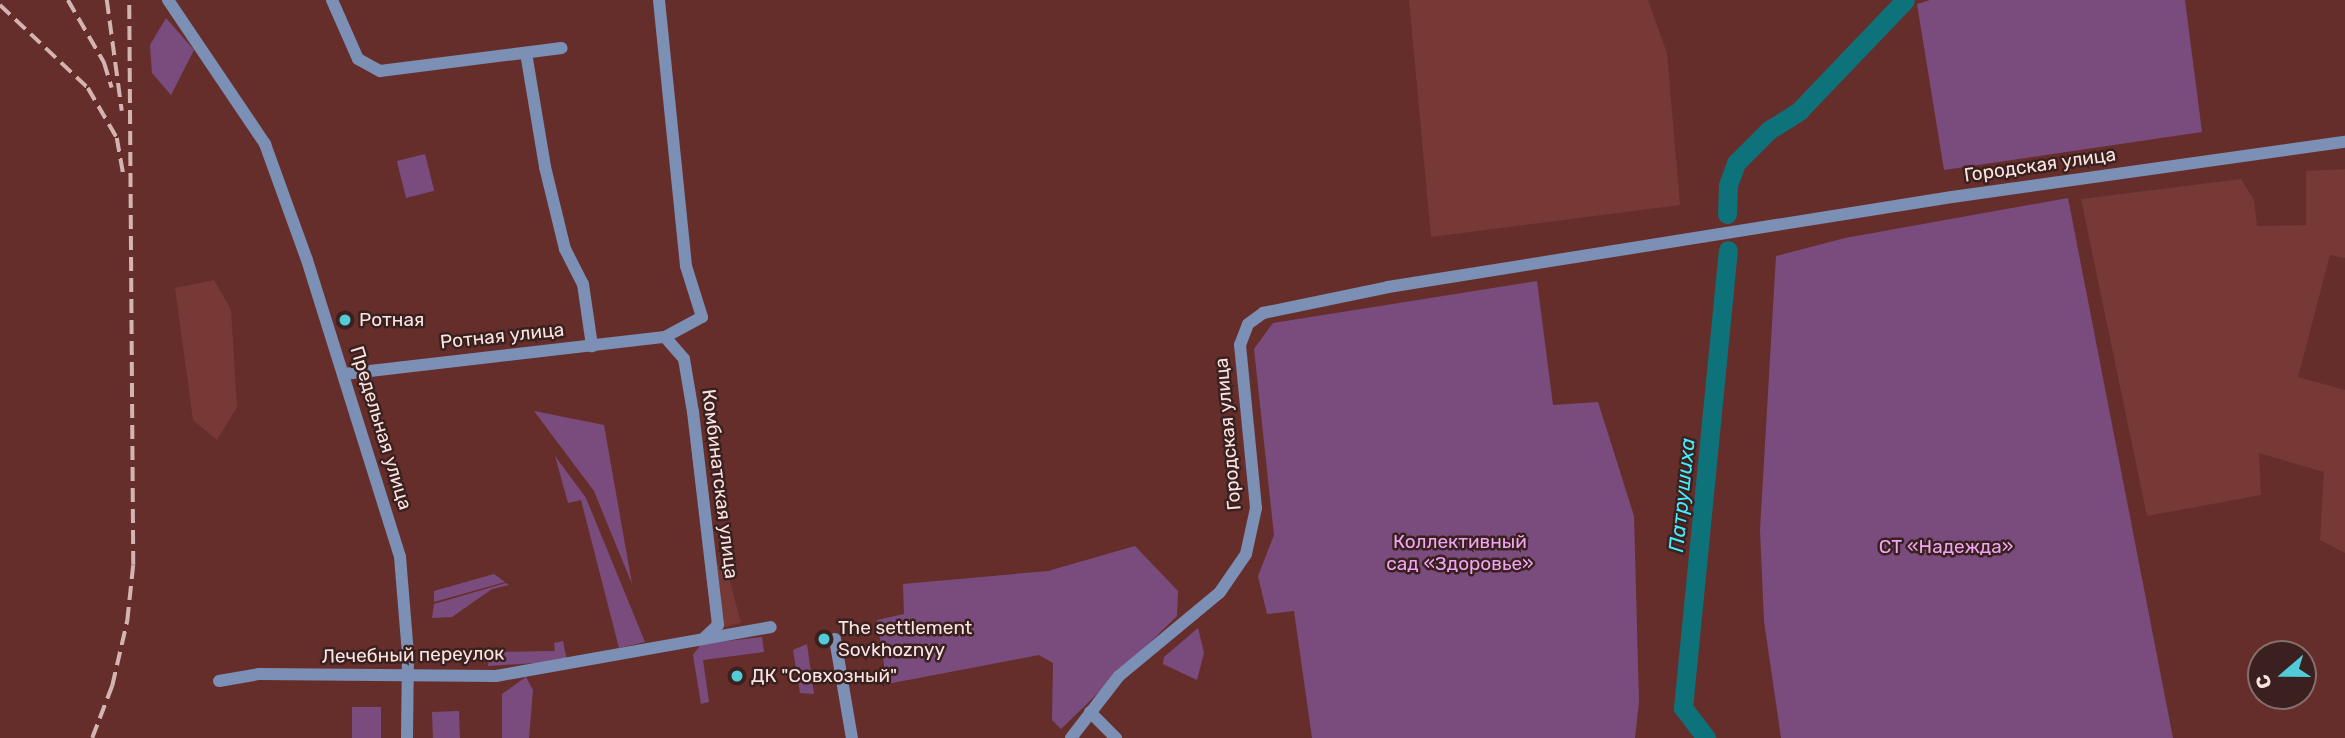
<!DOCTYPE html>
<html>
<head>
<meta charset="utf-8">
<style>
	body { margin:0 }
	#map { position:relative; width:2345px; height:738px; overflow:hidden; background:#662e2b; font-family:Rubik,sans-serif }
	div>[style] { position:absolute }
	.built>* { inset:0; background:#763936 }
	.green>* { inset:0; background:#7a4c7d; transform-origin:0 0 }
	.river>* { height:19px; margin:-9.5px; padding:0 9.5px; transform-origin:9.5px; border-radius:9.5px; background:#0e727b }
	.minor>* { height:12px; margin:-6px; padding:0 6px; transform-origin:6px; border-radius:6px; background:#7c8fb5 }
	.rail>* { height:3.5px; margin-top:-1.75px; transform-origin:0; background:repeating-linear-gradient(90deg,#d3b4b1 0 14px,transparent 0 21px) }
	.dots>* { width:19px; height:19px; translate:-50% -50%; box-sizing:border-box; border:4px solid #3a201e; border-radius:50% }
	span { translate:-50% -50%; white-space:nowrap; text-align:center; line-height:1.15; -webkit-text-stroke:5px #3a201e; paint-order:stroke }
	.street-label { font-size:19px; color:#fae4e2 }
	.poi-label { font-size:19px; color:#fae4e2 }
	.left { translate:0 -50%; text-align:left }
	.park-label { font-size:19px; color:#f0a5f4 }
	.water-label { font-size:21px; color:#44edfd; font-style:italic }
	.north { position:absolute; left:2247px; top:640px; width:70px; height:70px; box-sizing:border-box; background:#3a201e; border:2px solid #876e6c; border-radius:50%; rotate:250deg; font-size:19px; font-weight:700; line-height:28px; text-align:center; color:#fae4e2 }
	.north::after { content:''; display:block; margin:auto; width:24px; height:32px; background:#52cbd8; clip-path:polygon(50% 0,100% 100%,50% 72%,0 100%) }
</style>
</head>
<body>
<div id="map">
	<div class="built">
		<i style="clip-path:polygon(1409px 0,1648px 0,1667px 53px,1680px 205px,1431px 237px)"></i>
		<i style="clip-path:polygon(2345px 169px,2345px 258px,2330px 255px,2298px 377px,2345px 390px,2345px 553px,2320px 540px,2324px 472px,2259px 453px,2261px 495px,2147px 516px,2081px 199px,2241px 179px,2254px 200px,2257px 226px,2306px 225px,2306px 171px)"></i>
		<i style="clip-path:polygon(214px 280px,231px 310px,237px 407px,217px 440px,193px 420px,175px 288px)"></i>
		<i style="clip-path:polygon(725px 563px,741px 623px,724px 627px,715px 566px)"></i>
	</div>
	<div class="green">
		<i style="clip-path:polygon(1930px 0,2185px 0,2202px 132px,1944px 170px,1917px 4px)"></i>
		<i style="clip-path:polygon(166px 18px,194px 50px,171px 95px,152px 73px,150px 45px)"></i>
		<i style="left:425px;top:154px;width:38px;height:29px;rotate:76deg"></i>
		<i style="clip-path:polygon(2068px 198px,2173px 738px,1781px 738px,1764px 621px,1760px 530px,1776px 256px,1845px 238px)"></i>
		<i style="clip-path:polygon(1537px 281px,1553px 405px,1598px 402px,1634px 516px,1639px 702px,1635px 738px,1312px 738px,1294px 611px,1267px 614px,1258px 576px,1274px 535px,1254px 349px,1273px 323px)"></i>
		<i style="clip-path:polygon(534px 411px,604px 425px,632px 584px,594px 491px)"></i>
		<i style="clip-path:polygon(555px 456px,586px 498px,645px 642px,619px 648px,581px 500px,568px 503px)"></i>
		<i style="clip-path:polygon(1135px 546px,1178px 591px,1177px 616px,1061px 729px,1052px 720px,1053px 663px,1039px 655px,887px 684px,877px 620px,904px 614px,903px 584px,1048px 571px)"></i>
		<i style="clip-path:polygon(494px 574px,505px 582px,434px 602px,434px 591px)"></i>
		<i style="clip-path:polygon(506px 583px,509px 585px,492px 589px,452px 617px,432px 618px,434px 604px)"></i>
		<i style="clip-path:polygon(1198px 628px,1204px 653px,1197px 680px,1163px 664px,1164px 657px)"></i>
		<i style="clip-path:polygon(762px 637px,764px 652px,703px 660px,709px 702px,701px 704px,693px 655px,701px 644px)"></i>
		<i style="clip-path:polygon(563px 641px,567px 661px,488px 666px,489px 652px,555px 651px,554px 643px)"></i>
		<i style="clip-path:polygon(807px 644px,814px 694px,800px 693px,793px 650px)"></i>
		<i style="clip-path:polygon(526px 677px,533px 690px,529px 738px,502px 738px,502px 694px)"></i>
		<i style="left:381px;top:707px;width:31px;height:29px;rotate:90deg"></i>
		<i style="left:459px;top:711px;width:27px;height:27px;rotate:88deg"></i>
	</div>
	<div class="river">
		<i style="left:1727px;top:214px;width:29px;rotate:-88deg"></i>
		<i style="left:1728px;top:185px;width:23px;rotate:-70deg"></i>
		<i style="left:1736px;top:163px;width:47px;rotate:-45deg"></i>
		<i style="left:1769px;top:130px;width:36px;rotate:-32deg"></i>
		<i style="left:1799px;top:111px;width:153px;rotate:-46.3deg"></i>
		<i style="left:1706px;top:738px;width:38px;rotate:-127deg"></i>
		<i style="left:1683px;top:708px;width:460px;rotate:-84.4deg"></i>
	</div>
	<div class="minor">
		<i style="left:168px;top:0;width:174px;rotate:56deg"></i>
		<i style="left:265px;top:144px;width:123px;rotate:70.1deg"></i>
		<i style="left:307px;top:260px;width:311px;rotate:72.6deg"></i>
		<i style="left:400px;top:557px;width:97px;rotate:85.3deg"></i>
		<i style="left:408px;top:654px;width:84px;rotate:90.7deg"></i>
		<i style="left:332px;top:0;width:64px;rotate:66.2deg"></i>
		<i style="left:358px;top:59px;width:25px;rotate:29deg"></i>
		<i style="left:380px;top:71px;width:183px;rotate:-7.2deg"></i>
		<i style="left:526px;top:53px;width:116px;rotate:80.5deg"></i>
		<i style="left:545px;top:167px;width:84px;rotate:76.3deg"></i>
		<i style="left:565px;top:249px;width:39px;rotate:63deg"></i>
		<i style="left:583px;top:284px;width:63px;rotate:81.7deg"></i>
		<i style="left:665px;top:337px;width:29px;rotate:49deg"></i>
		<i style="left:684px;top:359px;width:54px;rotate:80.4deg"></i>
		<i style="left:693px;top:412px;width:214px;rotate:83.3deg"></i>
		<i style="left:718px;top:625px;width:18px;rotate:137deg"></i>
		<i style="left:344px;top:374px;width:323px;rotate:-6.6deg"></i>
		<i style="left:665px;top:337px;width:42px;rotate:-28.4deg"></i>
		<i style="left:702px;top:317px;width:53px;rotate:-107.4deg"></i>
		<i style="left:686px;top:266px;width:267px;rotate:-95.8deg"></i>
		<i style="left:835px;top:639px;width:100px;rotate:80.3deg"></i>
		<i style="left:219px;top:681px;width:41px;rotate:-9.9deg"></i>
		<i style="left:259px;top:674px;width:237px;rotate:0.5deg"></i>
		<i style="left:496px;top:676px;width:279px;rotate:-10.1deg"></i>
		<i style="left:1090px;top:712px;width:37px;rotate:45deg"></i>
		<i style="left:1071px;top:738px;width:78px;rotate:-52.3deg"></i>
		<i style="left:1119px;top:676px;width:131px;rotate:-39.7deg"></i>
		<i style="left:1220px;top:592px;width:46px;rotate:-55.6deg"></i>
		<i style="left:1246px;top:554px;width:47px;rotate:-77.7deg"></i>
		<i style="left:1256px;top:508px;width:164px;rotate:-95.6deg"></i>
		<i style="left:1240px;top:345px;width:22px;rotate:-69deg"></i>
		<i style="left:1248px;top:324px;width:19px;rotate:-36deg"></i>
		<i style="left:1263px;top:313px;width:128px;rotate:-11.7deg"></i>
		<i style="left:1388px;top:287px;width:571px;rotate:-9.07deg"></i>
		<i style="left:1952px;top:197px;width:397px;rotate:-8deg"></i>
	</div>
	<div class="rail">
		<i style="left:68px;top:0;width:72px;rotate:59.9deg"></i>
		<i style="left:104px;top:62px;width:27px;rotate:73deg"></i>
		<i style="left:107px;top:0;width:112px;rotate:82.3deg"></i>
		<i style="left:0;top:5px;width:121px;rotate:43.3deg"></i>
		<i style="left:88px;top:88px;width:58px;rotate:59.9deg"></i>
		<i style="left:117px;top:138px;width:39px;rotate:80deg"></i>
		<i style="left:92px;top:738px;width:56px;rotate:-69deg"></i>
		<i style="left:112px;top:686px;width:67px;rotate:-77deg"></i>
		<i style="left:127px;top:621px;width:56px;rotate:-83.9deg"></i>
		<i style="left:133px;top:565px;width:565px;rotate:-90.41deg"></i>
	</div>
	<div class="dots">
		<i style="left:345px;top:320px;background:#52cbd8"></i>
		<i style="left:824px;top:639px;background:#52cbd8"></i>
		<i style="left:737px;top:676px;background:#52cbd8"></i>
	</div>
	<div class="street-label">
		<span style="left:2040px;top:165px;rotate:-8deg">Городская улица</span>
		<span style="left:502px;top:336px;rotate:-6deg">Ротная улица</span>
		<span style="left:381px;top:428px;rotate:73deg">Предельная улица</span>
		<span style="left:1228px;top:434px;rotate:-95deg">Городская улица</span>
		<span style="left:720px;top:484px;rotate:83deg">Комбинатская улица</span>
		<span style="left:413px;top:655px;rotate:-1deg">Лечебный переулок</span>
	</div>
	<div class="poi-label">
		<span class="left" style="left:359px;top:320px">Ротная</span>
		<span class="left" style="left:838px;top:639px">The settlement<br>Sovkhoznyy</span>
		<span class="left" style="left:751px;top:676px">ДК "Совхозный"</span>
	</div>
	<div class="park-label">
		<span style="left:1460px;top:553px">Коллективный<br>сад «Здоровье»</span>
		<span style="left:1946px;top:547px">СТ «Надежда»</span>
	</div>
	<div class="water-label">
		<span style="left:1682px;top:495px;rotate:-84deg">Патрушиха</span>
	</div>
	<div class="north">С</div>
</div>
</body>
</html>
